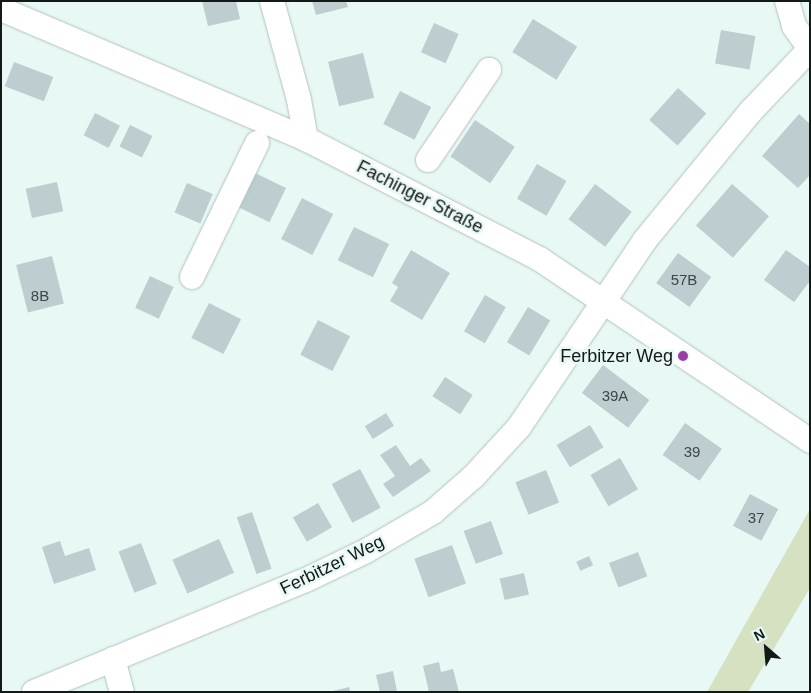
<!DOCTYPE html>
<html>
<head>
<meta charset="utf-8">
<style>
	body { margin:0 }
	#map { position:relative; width:811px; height:693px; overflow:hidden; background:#e8f8f4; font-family:Helvetica,sans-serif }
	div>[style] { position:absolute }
	.green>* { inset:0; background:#d5e1c1 }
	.building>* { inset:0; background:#bdcdd0; transform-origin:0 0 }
	.roads { filter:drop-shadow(0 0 1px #b2c2be) drop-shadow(0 0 1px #b2c2be) }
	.minor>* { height:24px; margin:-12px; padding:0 12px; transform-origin:12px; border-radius:12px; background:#fff }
	.dots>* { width:14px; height:14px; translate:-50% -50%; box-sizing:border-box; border:2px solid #e8f8f4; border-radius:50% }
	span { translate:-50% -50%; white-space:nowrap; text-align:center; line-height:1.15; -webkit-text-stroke:5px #e8f8f4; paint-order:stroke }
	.number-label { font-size:15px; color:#3e4646 }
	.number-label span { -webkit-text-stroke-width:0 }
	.street-label { font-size:18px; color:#131918 }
	.poi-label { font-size:18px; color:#131918 }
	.right { translate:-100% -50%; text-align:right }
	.frame { position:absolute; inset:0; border:2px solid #131918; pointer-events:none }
	.north { position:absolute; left:741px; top:623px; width:50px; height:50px; -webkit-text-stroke:4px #e8f8f4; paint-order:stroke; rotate:333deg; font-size:14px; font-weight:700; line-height:20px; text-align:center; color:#131918 }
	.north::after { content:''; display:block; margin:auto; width:18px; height:22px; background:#131918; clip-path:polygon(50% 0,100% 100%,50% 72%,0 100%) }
</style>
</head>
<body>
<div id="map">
	<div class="green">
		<i style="clip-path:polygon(810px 509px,810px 588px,748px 692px,707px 692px)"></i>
	</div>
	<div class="building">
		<i style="clip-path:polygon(202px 1px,236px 1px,240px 19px,208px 26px)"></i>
		<i style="clip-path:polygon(312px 1px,346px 1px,348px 7px,316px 15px)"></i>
		<i style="left:533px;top:19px;width:52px;height:39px;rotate:32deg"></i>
		<i style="left:434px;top:23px;width:27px;height:32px;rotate:24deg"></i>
		<i style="left:721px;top:30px;width:35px;height:34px;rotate:10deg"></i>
		<i style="left:363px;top:53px;width:46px;height:36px;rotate:76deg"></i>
		<i style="left:14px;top:62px;width:42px;height:26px;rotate:21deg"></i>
		<i style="left:678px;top:88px;width:38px;height:43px;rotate:42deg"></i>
		<i style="left:400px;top:91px;width:35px;height:37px;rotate:27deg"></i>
		<i style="left:95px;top:113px;width:28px;height:25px;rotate:27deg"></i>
		<i style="clip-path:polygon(799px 114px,810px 124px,810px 175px,798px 188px,762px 156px)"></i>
		<i style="left:475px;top:120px;width:48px;height:44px;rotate:34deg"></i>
		<i style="left:130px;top:125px;width:25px;height:24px;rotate:26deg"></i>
		<i style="left:537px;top:164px;width:34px;height:40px;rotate:30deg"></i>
		<i style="left:251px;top:171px;width:39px;height:38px;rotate:26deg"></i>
		<i style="left:57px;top:182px;width:30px;height:32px;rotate:78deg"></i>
		<i style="left:187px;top:183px;width:28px;height:32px;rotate:23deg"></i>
		<i style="left:595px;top:184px;width:46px;height:44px;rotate:37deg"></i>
		<i style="left:732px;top:184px;width:49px;height:55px;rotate:41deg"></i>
		<i style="left:302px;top:198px;width:35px;height:46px;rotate:27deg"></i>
		<i style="left:354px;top:227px;width:39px;height:37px;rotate:26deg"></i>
		<i style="clip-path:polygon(411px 250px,450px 273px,422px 320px,390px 301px,398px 287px,392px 283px)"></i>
		<i style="clip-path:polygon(786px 250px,810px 267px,810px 281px,794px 302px,764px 280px)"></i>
		<i style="left:678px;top:253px;width:41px;height:37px;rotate:36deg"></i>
		<i style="left:52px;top:256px;width:49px;height:37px;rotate:76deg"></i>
		<i style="left:150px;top:276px;width:26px;height:35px;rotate:25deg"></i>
		<i style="left:485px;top:295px;width:24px;height:42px;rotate:30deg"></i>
		<i style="left:209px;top:303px;width:36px;height:39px;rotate:27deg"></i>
		<i style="left:528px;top:307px;width:26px;height:41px;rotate:31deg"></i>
		<i style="left:318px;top:320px;width:36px;height:39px;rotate:27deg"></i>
		<i style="left:603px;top:365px;width:58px;height:35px;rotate:37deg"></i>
		<i style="left:445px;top:377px;width:33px;height:23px;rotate:33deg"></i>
		<i style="left:386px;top:413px;width:15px;height:25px;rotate:58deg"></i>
		<i style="left:685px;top:423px;width:45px;height:39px;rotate:35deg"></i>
		<i style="left:590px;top:425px;width:26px;height:39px;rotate:59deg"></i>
		<i style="clip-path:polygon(396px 445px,410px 466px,421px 458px,431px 471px,393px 497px,383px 484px,395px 476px,380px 455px)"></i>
		<i style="left:620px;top:458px;width:36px;height:34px;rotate:60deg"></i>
		<i style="left:360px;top:469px;width:44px;height:32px;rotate:62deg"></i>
		<i style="left:546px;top:470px;width:35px;height:33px;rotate:68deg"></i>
		<i style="left:750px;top:494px;width:32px;height:36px;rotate:28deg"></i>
		<i style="left:318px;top:503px;width:28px;height:29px;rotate:60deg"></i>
		<i style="left:252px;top:512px;width:60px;height:16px;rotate:71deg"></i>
		<i style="left:491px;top:521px;width:35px;height:29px;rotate:70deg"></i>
		<i style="left:219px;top:539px;width:37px;height:51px;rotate:66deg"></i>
		<i style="clip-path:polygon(60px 541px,65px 556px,89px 548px,96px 570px,54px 584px,42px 547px)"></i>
		<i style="left:141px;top:543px;width:44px;height:24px;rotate:69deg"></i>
		<i style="left:452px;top:545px;width:41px;height:40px;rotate:70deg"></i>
		<i style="left:638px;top:552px;width:26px;height:31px;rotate:69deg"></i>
		<i style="left:589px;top:556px;width:10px;height:14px;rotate:66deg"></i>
		<i style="left:524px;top:573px;width:22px;height:25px;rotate:77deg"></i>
		<i style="clip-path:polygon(439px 662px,441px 672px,453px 669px,459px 692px,429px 692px,423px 666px)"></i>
		<i style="clip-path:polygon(393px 671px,397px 692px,380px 692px,376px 675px)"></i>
		<i style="clip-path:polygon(349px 687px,350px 692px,333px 692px,333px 691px)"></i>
	</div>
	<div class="roads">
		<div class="minor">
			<i style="left:272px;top:1px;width:103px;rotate:74.7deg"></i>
			<i style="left:299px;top:100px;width:40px;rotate:80deg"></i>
			<i style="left:787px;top:1px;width:26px;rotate:74deg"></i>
			<i style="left:794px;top:26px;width:28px;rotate:55deg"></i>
			<i style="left:1px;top:9px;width:332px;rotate:23.1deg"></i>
			<i style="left:306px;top:139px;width:264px;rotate:27.2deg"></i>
			<i style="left:541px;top:260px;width:324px;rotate:33.9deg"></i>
			<i style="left:428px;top:160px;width:109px;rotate:-55.9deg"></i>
			<i style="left:192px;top:277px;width:149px;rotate:-64.1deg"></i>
			<i style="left:113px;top:659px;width:34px;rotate:75deg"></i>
			<i style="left:34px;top:692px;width:294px;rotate:-22.4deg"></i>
			<i style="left:306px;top:580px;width:67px;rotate:-25.8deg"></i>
			<i style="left:366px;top:551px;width:78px;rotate:-30.2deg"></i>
			<i style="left:433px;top:512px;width:55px;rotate:-41.3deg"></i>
			<i style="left:474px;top:476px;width:67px;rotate:-47.4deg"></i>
			<i style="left:519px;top:427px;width:225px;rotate:-56deg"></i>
			<i style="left:645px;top:240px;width:167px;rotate:-50.6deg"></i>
			<i style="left:751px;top:111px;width:86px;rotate:-46.4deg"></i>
		</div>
	</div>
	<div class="dots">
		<i style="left:683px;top:356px;background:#993da7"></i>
	</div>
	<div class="number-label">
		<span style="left:684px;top:280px">57B</span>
		<span style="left:40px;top:296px">8B</span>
		<span style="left:615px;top:396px">39A</span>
		<span style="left:692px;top:452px">39</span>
		<span style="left:756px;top:518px">37</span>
	</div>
	<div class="street-label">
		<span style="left:420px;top:197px;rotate:27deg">Fachinger Straße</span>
		<span style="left:332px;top:565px;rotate:-26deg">Ferbitzer Weg</span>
	</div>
	<div class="poi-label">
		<span class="right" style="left:673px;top:356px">Ferbitzer Weg</span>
	</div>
	<div class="frame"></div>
	<div class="north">N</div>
</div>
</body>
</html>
